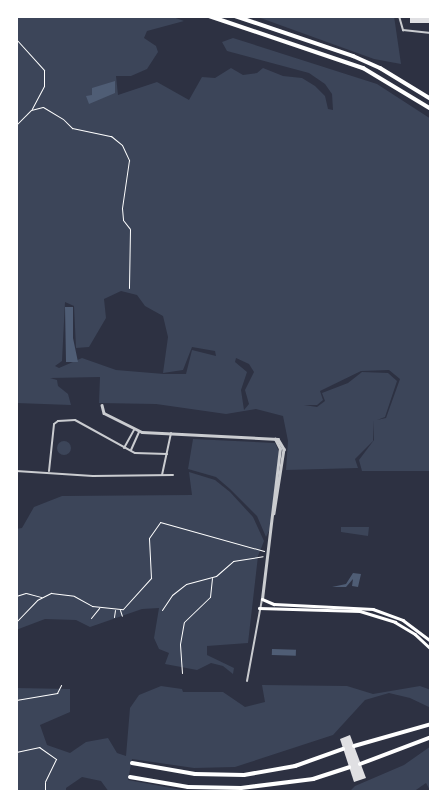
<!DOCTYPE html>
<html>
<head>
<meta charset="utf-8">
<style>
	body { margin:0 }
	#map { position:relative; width:447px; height:808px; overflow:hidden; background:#2d3142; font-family:"PT Sans Narrow",sans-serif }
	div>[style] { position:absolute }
	.green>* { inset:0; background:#3c4559 }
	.round { border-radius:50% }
	.water>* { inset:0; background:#4f5d75; transform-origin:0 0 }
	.building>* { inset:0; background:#e0e0e3; transform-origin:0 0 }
	.path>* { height:1px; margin:-0.5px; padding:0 0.5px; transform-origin:0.5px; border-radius:0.5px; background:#fff }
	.minor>* { height:2px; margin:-1px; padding:0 1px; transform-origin:1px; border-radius:1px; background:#caccd0 }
	.tertiary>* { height:2.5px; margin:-1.25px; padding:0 1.25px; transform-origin:1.25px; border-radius:1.25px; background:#caccd0 }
	.secondary>* { height:2.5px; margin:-1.25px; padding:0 1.25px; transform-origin:1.25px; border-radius:1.25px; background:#fff }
	.motorway>* { height:4px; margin:-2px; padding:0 2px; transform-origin:2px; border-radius:2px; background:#fff }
	span { translate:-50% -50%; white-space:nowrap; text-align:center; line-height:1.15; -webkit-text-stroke:4px #fff; paint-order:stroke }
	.frame { position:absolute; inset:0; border:18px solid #fff; pointer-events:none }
</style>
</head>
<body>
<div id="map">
	<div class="green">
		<i style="clip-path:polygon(evenodd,16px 16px,170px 16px,184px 21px,147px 31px,144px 38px,156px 46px,158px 52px,147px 69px,131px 76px,116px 76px,118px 95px,157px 82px,189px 100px,202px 77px,215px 78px,231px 68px,243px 75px,257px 73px,263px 68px,283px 76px,302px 78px,315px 86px,325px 96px,328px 109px,333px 110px,332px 94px,325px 84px,309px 73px,227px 51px,222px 42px,233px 38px,377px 84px,431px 119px,431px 471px,362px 471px,359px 460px,374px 440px,374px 420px,373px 441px,355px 459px,358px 468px,286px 470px,288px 441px,283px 416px,256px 409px,226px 414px,156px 404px,99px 403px,100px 377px,50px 378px,57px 380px,58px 386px,68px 394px,71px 405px,16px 403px,16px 16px,121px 291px,137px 295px,145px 306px,163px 316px,168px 337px,163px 373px,183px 370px,192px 347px,215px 351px,216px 356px,192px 350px,186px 374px,164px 374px,116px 370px,82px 358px,59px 368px,55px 366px,62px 361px,65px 302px,74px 306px,76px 348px,89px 347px,106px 318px,104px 299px,121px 291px,16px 16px,236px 358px,249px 364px,254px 372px,245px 390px,249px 404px,244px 410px,241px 390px,247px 372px,235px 362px,236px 358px,16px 16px,389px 370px,400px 379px,386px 418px,377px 420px,385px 417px,397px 381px,388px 373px,362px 372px,348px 383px,322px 393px,325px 401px,317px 407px,304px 405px,317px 405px,323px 400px,320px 391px,361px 371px,389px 370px)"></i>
		<i style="clip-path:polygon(255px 16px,394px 16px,401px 64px,374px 59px)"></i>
		<i style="clip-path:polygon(193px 439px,275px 443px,279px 452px,270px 529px,266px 537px,257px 516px,230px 489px,216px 477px,188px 469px)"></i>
		<i class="round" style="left:57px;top:441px;width:14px;height:14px"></i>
		<i style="clip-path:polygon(189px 472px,215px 480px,230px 492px,253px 517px,264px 541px,258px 556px,248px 643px,207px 646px,207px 655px,234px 668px,233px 674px,223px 666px,211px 663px,197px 670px,165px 664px,169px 653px,159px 649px,154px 638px,159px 608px,142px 609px,90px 627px,76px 620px,45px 619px,16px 630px,16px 529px,22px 528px,34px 507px,62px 496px,192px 495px)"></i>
		<i style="clip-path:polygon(341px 527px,369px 527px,368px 536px,341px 532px)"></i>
		<i style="clip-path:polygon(262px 685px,347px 686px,373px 694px,420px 686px,431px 690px,431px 708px,410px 698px,389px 693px,365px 700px,333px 735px,235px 767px,194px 768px,132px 759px,128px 780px,193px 792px,109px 792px,101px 781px,82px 777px,66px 788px,66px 792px,16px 792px,16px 688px,70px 689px,70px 712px,40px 725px,47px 745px,70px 753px,86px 742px,108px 738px,117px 753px,126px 756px,130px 708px,139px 695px,161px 686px,182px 689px,183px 692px,223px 692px,245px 707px,265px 702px)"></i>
		<i style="clip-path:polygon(431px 746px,431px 792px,426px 783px,413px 792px,349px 792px,355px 786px,404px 765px)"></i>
	</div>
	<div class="water">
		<i style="clip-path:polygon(115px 81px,115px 93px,89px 104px,86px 96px,92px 95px,92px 88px)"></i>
		<i style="clip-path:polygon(65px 307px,73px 307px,73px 338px,78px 362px,66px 362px)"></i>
		<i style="clip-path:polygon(353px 573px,361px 574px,358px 587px,352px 586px,353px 579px,346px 587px,332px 587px,346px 584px)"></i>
		<i style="left:272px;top:649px;width:24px;height:6px;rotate:2deg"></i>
	</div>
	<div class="building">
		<i style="left:410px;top:16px;width:21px;height:7px"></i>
		<i style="clip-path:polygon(350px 735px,366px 778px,354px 782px,340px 739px)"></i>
	</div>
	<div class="path">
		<i style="left:16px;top:39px;width:42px;rotate:47.9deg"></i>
		<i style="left:44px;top:70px;width:16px;rotate:90deg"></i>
		<i style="left:44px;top:86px;width:26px;rotate:118deg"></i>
		<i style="left:16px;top:125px;width:21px;rotate:-45deg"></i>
		<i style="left:31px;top:110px;width:12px;rotate:-14deg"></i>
		<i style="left:43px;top:107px;width:23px;rotate:31deg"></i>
		<i style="left:63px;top:119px;width:13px;rotate:45deg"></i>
		<i style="left:72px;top:128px;width:40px;rotate:12deg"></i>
		<i style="left:111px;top:136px;width:14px;rotate:39deg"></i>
		<i style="left:122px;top:145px;width:17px;rotate:65deg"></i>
		<i style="left:129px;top:160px;width:49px;rotate:98.3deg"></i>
		<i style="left:122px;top:208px;width:12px;rotate:85deg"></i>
		<i style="left:123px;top:220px;width:11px;rotate:52deg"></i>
		<i style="left:130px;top:229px;width:59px;rotate:91deg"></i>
		<i style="left:16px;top:596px;width:10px;rotate:-17deg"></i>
		<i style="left:26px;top:593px;width:16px;rotate:15deg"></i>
		<i style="left:120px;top:610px;width:6px;rotate:72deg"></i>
		<i style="left:162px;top:610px;width:18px;rotate:-56deg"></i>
		<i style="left:172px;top:595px;width:18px;rotate:-38deg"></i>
		<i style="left:186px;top:584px;width:31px;rotate:-15deg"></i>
		<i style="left:216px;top:576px;width:23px;rotate:-41deg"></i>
		<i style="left:233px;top:561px;width:30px;rotate:-9deg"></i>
		<i style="left:114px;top:617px;width:7px;rotate:-82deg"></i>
		<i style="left:91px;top:618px;width:13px;rotate:-51deg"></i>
		<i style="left:16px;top:622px;width:30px;rotate:-46deg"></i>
		<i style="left:37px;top:600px;width:16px;rotate:-27deg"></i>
		<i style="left:51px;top:593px;width:23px;rotate:7deg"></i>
		<i style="left:74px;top:596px;width:21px;rotate:29deg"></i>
		<i style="left:92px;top:606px;width:31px;rotate:6deg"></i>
		<i style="left:123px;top:609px;width:42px;rotate:-47.9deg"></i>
		<i style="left:151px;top:578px;width:40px;rotate:-92.9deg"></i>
		<i style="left:149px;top:538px;width:19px;rotate:-55deg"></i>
		<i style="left:160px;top:522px;width:108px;rotate:15.6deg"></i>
		<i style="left:182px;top:673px;width:29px;rotate:-94deg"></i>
		<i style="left:180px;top:644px;width:22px;rotate:-80deg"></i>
		<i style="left:184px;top:622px;width:36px;rotate:-44deg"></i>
		<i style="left:210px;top:597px;width:19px;rotate:-84deg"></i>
		<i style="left:16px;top:700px;width:42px;rotate:-9.7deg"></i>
		<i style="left:57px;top:693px;width:9px;rotate:-63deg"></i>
		<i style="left:16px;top:752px;width:24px;rotate:-12deg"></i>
		<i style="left:39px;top:747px;width:21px;rotate:35deg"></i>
		<i style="left:56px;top:759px;width:25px;rotate:116deg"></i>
		<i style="left:45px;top:782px;width:10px;rotate:90deg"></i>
	</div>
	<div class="minor">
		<i style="left:399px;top:16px;width:15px;rotate:74deg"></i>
		<i style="left:403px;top:30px;width:28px;rotate:6deg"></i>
		<i style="left:16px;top:423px;width:10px;rotate:90deg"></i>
		<i style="left:124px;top:448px;width:21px;rotate:-61deg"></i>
		<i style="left:131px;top:450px;width:20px;rotate:-66deg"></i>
		<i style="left:16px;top:471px;width:77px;rotate:3.7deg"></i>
		<i style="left:93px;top:476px;width:80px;rotate:-0.7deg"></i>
		<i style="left:49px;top:471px;width:47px;rotate:-83.9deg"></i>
		<i style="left:54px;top:424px;width:5px;rotate:-37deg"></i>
		<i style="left:58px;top:421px;width:17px;rotate:-3deg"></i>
		<i style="left:75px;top:420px;width:68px;rotate:28.8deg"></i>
		<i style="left:135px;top:453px;width:32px;rotate:2deg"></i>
		<i style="left:162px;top:475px;width:43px;rotate:-77.9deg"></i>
		<i style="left:247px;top:681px;width:83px;rotate:-79.6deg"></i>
	</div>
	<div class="tertiary">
		<i style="left:102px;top:405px;width:8px;rotate:76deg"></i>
		<i style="left:104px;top:413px;width:42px;rotate:26.6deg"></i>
		<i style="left:142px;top:432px;width:136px;rotate:2.9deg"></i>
		<i style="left:278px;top:439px;width:12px;rotate:59deg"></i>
		<i style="left:284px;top:449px;width:65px;rotate:98.9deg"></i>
		<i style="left:262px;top:599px;width:151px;rotate:-83.2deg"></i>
		<i style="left:280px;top:449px;width:11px;rotate:-117deg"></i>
	</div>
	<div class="secondary">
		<i style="left:262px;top:599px;width:13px;rotate:23deg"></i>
		<i style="left:274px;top:604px;width:99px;rotate:2.9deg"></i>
		<i style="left:373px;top:609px;width:32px;rotate:20deg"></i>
		<i style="left:403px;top:620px;width:35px;rotate:37deg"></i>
		<i style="left:259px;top:608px;width:101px;rotate:1.7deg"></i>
		<i style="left:360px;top:611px;width:37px;rotate:17deg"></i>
		<i style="left:395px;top:622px;width:23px;rotate:31deg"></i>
		<i style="left:415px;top:634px;width:22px;rotate:43deg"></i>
	</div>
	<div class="motorway">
		<i style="left:209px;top:16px;width:163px;rotate:18.7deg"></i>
		<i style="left:363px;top:68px;width:79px;rotate:31.1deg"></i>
		<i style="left:235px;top:16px;width:125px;rotate:18.7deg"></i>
		<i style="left:353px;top:56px;width:30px;rotate:24deg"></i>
		<i style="left:380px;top:68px;width:60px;rotate:31.3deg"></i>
		<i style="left:354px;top:746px;width:80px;rotate:-15.9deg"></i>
		<i style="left:132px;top:763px;width:64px;rotate:9.9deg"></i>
		<i style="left:195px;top:774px;width:49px;rotate:1.2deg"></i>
		<i style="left:244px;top:775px;width:52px;rotate:-10deg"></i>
		<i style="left:295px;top:766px;width:51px;rotate:-19.5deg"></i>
		<i style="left:360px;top:764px;width:76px;rotate:-20.8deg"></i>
		<i style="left:130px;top:777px;width:59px;rotate:9.8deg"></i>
		<i style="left:188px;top:787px;width:53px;rotate:1.1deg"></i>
		<i style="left:241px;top:788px;width:73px;rotate:-7.1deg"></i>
		<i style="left:313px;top:779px;width:38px;rotate:-18deg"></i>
	</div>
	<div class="frame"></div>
</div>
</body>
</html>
